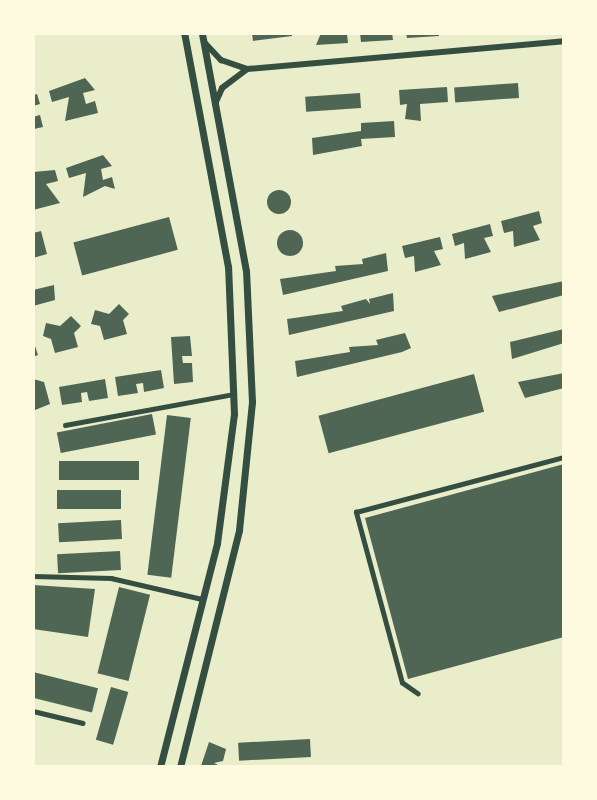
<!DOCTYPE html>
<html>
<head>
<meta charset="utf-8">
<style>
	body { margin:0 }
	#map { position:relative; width:597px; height:800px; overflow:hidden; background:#e9edc9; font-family:"Nunito Sans",sans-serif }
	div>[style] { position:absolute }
	.building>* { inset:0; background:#4f6655; transform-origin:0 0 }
	.round { border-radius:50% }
	.minor>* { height:4.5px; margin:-2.25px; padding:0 2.25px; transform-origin:2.25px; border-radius:2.25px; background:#344e41 }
	.tertiary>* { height:6px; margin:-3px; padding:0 3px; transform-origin:3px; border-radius:3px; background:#344e41 }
	.secondary>* { height:7px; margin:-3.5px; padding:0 3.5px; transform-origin:3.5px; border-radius:3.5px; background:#344e41 }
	span { translate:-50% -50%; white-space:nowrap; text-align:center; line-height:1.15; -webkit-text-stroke:6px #fefae0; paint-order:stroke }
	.frame { position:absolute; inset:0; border:35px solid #fefae0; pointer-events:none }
</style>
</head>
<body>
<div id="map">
	<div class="building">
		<i style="clip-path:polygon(252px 33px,292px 33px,292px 36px,253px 41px)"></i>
		<i style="clip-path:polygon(321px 33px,347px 34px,348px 43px,316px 45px)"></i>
		<i style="clip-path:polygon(360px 33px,392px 33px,393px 40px,361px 42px)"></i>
		<i style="clip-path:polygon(406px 33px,439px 33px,439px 36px,407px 38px)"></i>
		<i style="clip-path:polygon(85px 78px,95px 90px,83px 93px,86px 104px,95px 101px,98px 113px,65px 121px,69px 97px,52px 102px,49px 91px)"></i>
		<i style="left:518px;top:83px;width:15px;height:64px;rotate:86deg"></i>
		<i style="clip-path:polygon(447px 87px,448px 102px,420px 104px,421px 121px,405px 119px,407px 104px,400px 105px,399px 90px)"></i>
		<i style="left:360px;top:93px;width:15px;height:55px;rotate:86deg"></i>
		<i style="clip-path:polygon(37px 94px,40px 104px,33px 106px,33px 95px)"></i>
		<i style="clip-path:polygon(40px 115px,43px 127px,34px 129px,33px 117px)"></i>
		<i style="clip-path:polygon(394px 121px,395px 137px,361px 139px,362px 146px,313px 155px,312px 138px,361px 131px,361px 123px)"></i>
		<i style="clip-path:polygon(103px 155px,112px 166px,101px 169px,103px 180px,112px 177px,115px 189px,105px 186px,83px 197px,86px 173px,69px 178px,66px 168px)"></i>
		<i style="clip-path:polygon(55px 170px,58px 181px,46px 184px,60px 203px,33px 210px,33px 172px)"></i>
		<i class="round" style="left:267px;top:190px;width:24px;height:24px"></i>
		<i style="clip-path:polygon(539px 211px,542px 223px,533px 226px,540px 240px,514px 247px,513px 231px,504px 233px,501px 221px)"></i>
		<i style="left:169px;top:217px;width:34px;height:99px;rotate:75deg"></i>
		<i style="clip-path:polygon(490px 224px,493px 236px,484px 238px,491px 252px,465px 259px,464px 243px,455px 246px,452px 234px)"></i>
		<i class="round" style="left:277px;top:230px;width:26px;height:26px"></i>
		<i style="clip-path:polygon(41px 231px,47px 254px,33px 258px,33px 233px)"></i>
		<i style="clip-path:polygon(440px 237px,443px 249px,434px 251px,441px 265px,415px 272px,414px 256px,405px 258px,402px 246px)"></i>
		<i style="clip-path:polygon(386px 253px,388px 271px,283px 295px,280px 279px,336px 271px,335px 266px,363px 264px,362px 259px)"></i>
		<i style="clip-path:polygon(564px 281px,564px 295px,499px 312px,492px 296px)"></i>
		<i style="clip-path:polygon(54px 285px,55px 300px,33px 306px,33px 290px)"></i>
		<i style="clip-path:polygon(393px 293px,394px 311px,289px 335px,287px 319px,343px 311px,341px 306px,366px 299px,370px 304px,369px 299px)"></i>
		<i style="clip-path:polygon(119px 304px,129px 314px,123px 320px,127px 334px,104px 340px,100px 326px,91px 324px,95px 310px,109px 314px)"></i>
		<i style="clip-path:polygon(71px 316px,81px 326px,74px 333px,78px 347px,55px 353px,51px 339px,43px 336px,46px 323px,60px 326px)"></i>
		<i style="clip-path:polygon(564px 329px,564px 343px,512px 359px,510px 342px)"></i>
		<i style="clip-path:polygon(405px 333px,411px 348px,402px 352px,297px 377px,295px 361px,350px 352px,349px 347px,378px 345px,376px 340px)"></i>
		<i style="clip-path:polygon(190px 336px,192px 356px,182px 356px,183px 363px,192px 363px,193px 382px,174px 384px,171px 337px)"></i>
		<i style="clip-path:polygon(33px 340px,38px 355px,33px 357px)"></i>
		<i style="clip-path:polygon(161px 370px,164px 388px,144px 392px,143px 383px,136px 384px,138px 393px,118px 396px,115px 377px)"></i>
		<i style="clip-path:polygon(564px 373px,564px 388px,525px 398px,518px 382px)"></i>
		<i style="left:474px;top:374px;width:39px;height:161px;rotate:75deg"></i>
		<i style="clip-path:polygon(33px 379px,44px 382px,50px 404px,35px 410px)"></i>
		<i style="clip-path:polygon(105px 379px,108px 398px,89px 401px,87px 392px,81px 393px,82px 402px,62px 405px,59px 387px)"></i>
		<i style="left:152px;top:414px;width:21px;height:97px;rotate:79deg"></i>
		<i style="left:167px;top:415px;width:24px;height:161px;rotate:7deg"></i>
		<i style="left:59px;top:461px;width:80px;height:19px"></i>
		<i style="clip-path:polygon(564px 464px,564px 637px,408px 679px,365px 518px)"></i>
		<i style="left:57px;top:490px;width:64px;height:19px"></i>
		<i style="left:121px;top:520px;width:19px;height:63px;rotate:87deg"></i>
		<i style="left:120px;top:551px;width:19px;height:63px;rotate:87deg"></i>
		<i style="clip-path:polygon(33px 585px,95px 589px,88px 637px,33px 629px)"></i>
		<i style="left:119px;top:587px;width:32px;height:89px;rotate:14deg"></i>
		<i style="left:33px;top:672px;width:67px;height:25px;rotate:14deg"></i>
		<i style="left:111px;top:687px;width:18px;height:55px;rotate:16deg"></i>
		<i style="left:310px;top:739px;width:18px;height:72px;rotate:87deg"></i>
		<i style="clip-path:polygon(209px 742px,226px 749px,223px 761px,214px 763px,222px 767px,201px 766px)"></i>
	</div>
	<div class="minor">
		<i style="left:65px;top:425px;width:172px;rotate:-10.4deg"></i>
		<i style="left:33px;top:576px;width:78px;rotate:1.5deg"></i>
		<i style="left:111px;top:578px;width:93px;rotate:13deg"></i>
		<i style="left:418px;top:694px;width:19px;rotate:-145deg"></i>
		<i style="left:402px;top:683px;width:177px;rotate:-105.1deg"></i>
		<i style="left:356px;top:512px;width:215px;rotate:-14.8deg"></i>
		<i style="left:33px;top:711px;width:51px;rotate:13.5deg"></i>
	</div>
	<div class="tertiary">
		<i style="left:204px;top:42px;width:25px;rotate:47deg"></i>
		<i style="left:221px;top:60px;width:28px;rotate:19deg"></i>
		<i style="left:247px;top:69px;width:318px;rotate:-5deg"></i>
		<i style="left:215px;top:104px;width:17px;rotate:-66deg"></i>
		<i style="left:222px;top:88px;width:31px;rotate:-37deg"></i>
	</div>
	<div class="secondary">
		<i style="left:160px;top:767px;width:231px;rotate:-75.7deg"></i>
		<i style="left:217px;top:543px;width:130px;rotate:-82.5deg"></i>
		<i style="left:234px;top:414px;width:147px;rotate:-92.3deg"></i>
		<i style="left:228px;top:267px;width:238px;rotate:-100.6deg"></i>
		<i style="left:180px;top:767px;width:244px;rotate:-76deg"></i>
		<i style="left:239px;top:530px;width:129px;rotate:-84.2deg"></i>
		<i style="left:252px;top:402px;width:131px;rotate:-92.6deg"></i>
		<i style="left:246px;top:271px;width:242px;rotate:-100.5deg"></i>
	</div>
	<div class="frame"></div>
</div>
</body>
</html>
